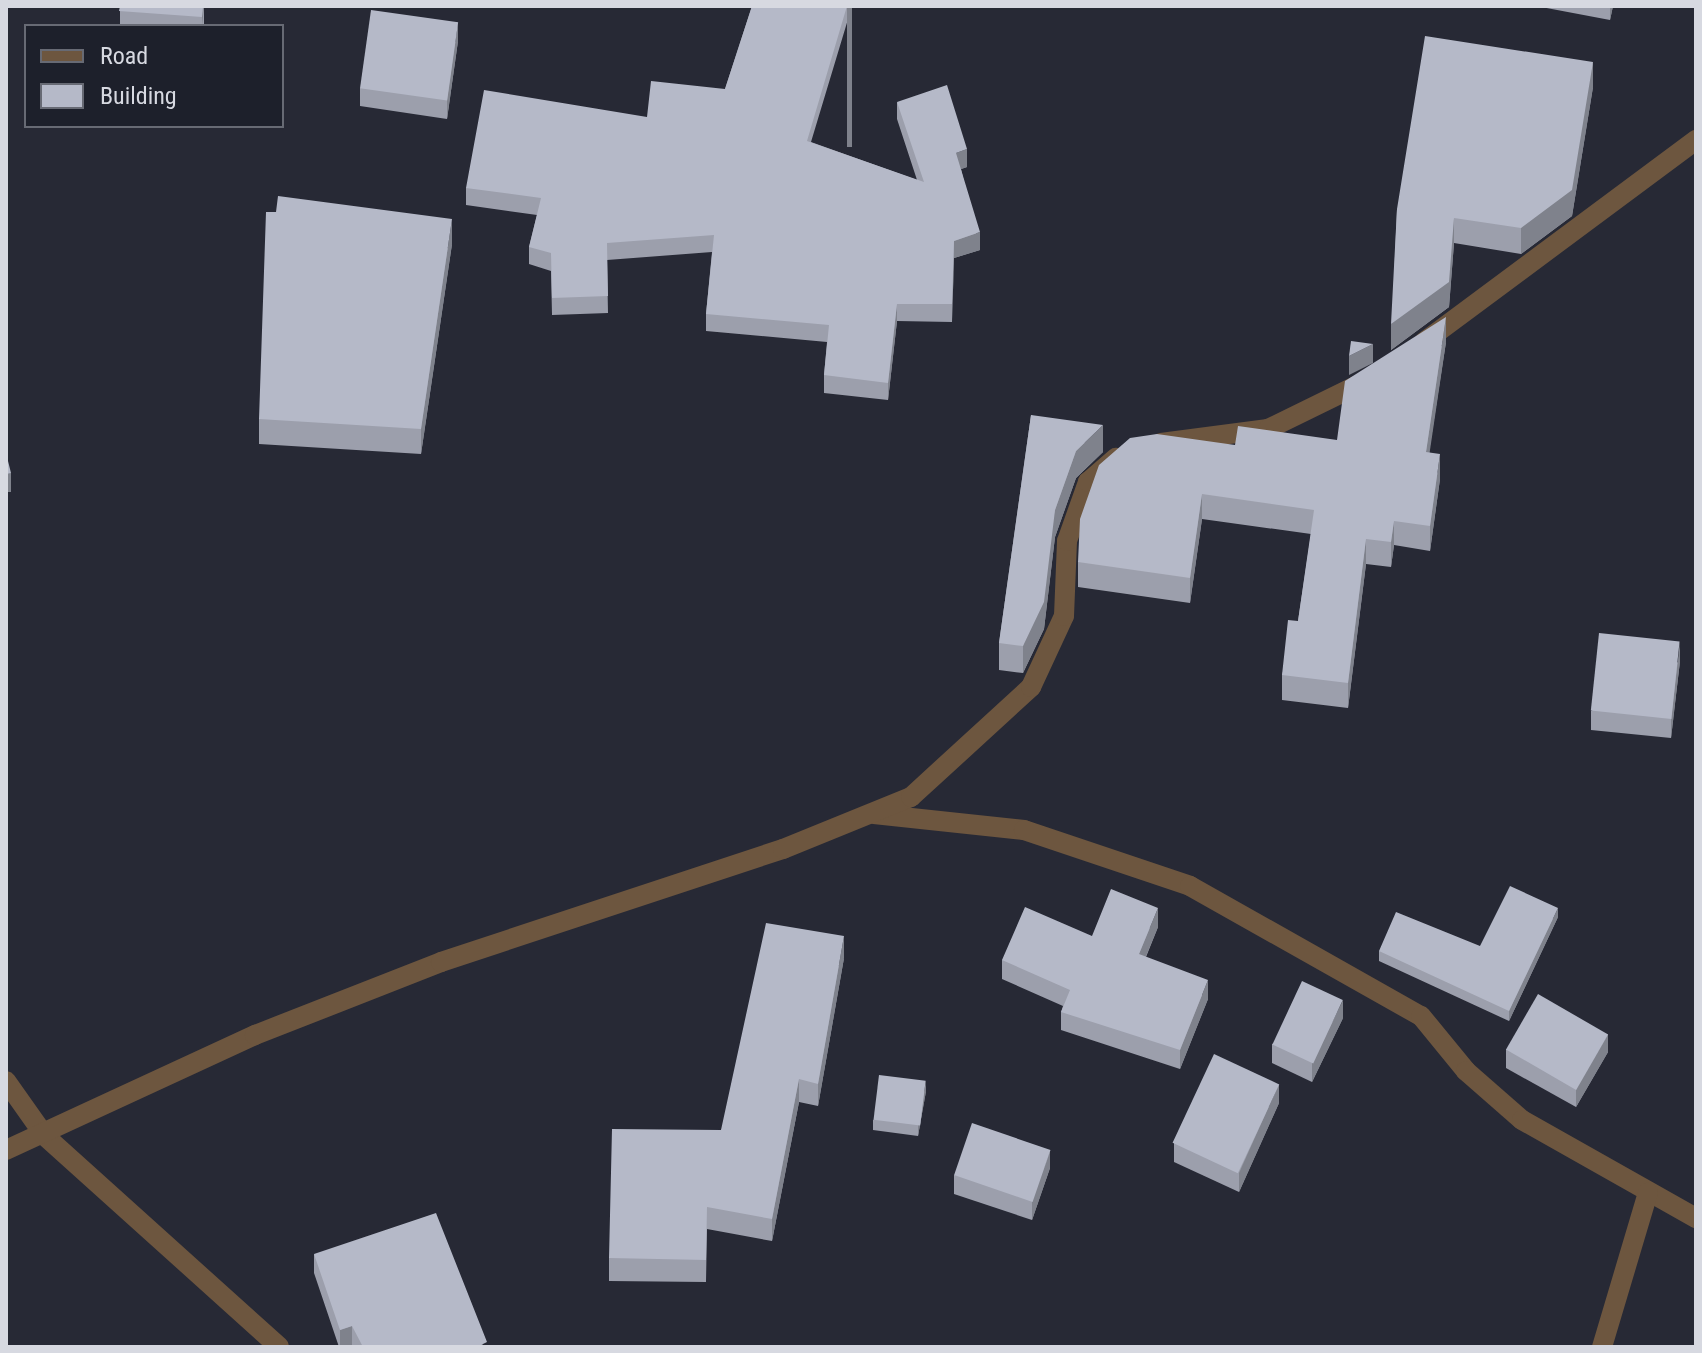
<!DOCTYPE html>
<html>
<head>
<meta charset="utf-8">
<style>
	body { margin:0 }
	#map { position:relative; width:1702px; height:1353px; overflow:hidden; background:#272935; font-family:"Roboto Condensed",sans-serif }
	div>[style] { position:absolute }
	.minor>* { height:20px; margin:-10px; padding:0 10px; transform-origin:10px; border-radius:10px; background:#6d563f }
	.wall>* { inset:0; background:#9c9fac; transform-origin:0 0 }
	.shaded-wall>* { inset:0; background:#7f828c; transform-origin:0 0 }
	.building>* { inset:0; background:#b5b9c8; transform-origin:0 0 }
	span { translate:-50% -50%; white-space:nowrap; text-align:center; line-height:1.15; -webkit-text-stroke:8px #1d202b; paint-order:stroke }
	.frame { position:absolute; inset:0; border:8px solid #d7d9e1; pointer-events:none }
	.legend { position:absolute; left:24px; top:24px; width:260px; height:104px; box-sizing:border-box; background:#1d202b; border:2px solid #676a74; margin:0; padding:10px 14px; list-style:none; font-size:24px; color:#d7d9e1 }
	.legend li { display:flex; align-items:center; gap:16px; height:40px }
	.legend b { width:40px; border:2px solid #676a74 }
</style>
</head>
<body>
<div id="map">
	<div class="minor">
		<i style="left:1424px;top:342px;width:339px;rotate:-36.6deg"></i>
		<i style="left:1161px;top:443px;width:108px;rotate:-7.5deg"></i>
		<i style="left:1268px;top:429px;width:111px;rotate:-26.1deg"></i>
		<i style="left:874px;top:814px;width:151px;rotate:6.1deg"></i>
		<i style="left:1024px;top:830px;width:175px;rotate:18.6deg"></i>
		<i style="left:1190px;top:886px;width:265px;rotate:29.4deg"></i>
		<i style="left:1421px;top:1016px;width:71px;rotate:50.7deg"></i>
		<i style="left:1466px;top:1071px;width:74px;rotate:41.2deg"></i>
		<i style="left:1522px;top:1120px;width:200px;rotate:29.4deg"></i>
		<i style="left:6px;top:1081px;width:67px;rotate:54.7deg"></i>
		<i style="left:45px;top:1136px;width:315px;rotate:42deg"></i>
		<i style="left:6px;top:1150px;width:274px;rotate:-24.8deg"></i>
		<i style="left:255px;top:1035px;width:200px;rotate:-21.4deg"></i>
		<i style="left:441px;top:962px;width:360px;rotate:-18.3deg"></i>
		<i style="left:783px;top:849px;width:138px;rotate:-22.1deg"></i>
		<i style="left:911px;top:797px;width:163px;rotate:-42.5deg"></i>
		<i style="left:1031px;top:687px;width:78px;rotate:-65.1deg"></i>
		<i style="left:1064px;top:616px;width:75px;rotate:-87.7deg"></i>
		<i style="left:1067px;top:541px;width:63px;rotate:-70.4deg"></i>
		<i style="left:1088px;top:482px;width:37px;rotate:-41deg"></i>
		<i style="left:1602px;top:1347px;width:161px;rotate:-73.4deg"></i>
	</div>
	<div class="wall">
		<i style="left:120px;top:6px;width:84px;height:20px"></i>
		<i style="clip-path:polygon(752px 6px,852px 6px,811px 142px,917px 180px,897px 119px,897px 102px,967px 167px,961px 169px,980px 250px,954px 258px,952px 322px,897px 321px,888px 400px,824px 393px,824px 375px,827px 342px,706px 331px,706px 314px,712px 252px,607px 260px,608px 313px,552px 315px,551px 271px,529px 264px,529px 247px,537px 215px,466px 205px,466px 188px,647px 117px,725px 89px)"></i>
		<i style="clip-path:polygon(1536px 6px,1613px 6px,1610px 20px)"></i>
		<i style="clip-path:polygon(458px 41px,447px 119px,360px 106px,360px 88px)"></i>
		<i style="clip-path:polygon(1593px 87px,1572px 216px,1521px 254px,1454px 243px,1449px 307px,1391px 350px,1397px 209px)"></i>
		<i style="clip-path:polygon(452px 244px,421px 454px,259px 444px,259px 419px)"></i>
		<i style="clip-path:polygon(6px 314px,8px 342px,8px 361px,6px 361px)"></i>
		<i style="clip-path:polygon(1446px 342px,1429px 452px,1440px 479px,1430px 551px,1394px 545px,1391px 567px,1366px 564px,1348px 708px,1282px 700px,1282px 675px,1298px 621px,1311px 534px,1202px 519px,1190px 603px,1078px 587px,1078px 562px,1235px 445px,1337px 440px)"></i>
		<i style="clip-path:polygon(1031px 415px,1103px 452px,1076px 478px,1055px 537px,1044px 629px,1023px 673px,999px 670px,999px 643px)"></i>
		<i style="clip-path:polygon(1680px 661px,1671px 738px,1591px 730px,1591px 711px)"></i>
		<i style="clip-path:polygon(1558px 917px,1509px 1021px,1379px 961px,1379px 951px,1480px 946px)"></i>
		<i style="clip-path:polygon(1158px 927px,1146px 957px,1208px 999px,1180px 1069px,1061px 1030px,1061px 1012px,1063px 1006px,1002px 979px,1002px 960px,1092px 936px)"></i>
		<i style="clip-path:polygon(844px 958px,818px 1106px,799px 1102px,772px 1241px,707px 1229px,706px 1282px,609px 1281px,609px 1258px,721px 1130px)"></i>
		<i style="clip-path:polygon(1343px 1018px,1312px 1082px,1272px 1063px,1272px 1044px)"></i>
		<i style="clip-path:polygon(1506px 1049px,1608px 1052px,1576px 1107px,1506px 1068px)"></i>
		<i style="clip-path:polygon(926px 1091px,918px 1136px,873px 1130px,873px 1120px)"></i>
		<i style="clip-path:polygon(1279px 1103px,1239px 1192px,1174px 1162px,1174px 1143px)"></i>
		<i style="clip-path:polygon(1050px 1168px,1032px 1220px,954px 1194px,954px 1175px)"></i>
		<i style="clip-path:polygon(314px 1254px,487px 1347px,353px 1347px,352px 1345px,344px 1347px,339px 1347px,314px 1273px)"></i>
	</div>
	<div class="shaded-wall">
		<i style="clip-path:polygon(203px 6px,204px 6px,202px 26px,202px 17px)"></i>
		<i style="left:847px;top:6px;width:5px;height:141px"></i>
		<i style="clip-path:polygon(1610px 6px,1613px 6px,1610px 20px)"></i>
		<i style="clip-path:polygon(458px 22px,458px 41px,447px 119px,447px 100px)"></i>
		<i style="clip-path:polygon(1593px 62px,1593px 87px,1572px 216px,1521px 254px,1521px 228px)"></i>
		<i style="clip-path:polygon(967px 149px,967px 167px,956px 171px,956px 153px)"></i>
		<i style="clip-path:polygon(1454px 218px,1454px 243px,1449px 307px,1391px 350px,1391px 324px)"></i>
		<i style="clip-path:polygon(452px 219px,452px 244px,421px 454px,421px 429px)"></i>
		<i style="clip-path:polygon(980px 232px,980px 250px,954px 258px,952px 322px,954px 241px)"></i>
		<i style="clip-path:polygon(897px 304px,897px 321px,888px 400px,888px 383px)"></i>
		<i style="clip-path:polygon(1446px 317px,1446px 342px,1426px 477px,1426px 452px)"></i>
		<i style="clip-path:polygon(1373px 344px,1373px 363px,1349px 375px,1349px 356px)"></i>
		<i style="clip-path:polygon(1103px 425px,1103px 452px,1076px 478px,1055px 537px,1044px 629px,1023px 673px,1023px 646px,1055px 510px,1076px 451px)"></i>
		<i style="clip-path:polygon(1440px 454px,1440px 479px,1430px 551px,1430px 526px)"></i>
		<i style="left:11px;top:473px;width:19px;height:5px;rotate:90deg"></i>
		<i style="clip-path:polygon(1202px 494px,1202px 519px,1190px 603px,1190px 578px)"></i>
		<i style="clip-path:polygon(1394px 521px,1394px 545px,1391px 567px,1391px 542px)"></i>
		<i style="clip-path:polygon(1366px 539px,1366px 564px,1348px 708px,1348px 683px)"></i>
		<i style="clip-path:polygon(1680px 642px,1680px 661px,1671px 738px,1671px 720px)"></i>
		<i style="clip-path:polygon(1158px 908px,1158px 927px,1139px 973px,1139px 954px)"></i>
		<i style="clip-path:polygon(1558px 908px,1558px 917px,1509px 1021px,1509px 1011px)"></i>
		<i style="clip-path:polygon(844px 936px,844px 958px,818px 1106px,818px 1084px)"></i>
		<i style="clip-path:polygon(1208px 980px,1208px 999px,1180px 1069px,1180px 1050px)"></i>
		<i style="clip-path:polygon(1343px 1000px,1343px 1018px,1312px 1082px,1312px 1063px)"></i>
		<i style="clip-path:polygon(1608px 1034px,1608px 1052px,1576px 1107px,1576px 1088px)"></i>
		<i style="clip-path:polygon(799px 1079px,799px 1102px,772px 1241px,772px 1219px)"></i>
		<i style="clip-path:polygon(926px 1081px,926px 1091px,918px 1136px,918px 1127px)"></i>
		<i style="clip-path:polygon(1279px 1084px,1279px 1103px,1239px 1192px,1239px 1173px)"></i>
		<i style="clip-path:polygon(1050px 1150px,1050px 1168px,1032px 1220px,1032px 1201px)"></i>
		<i style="clip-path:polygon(352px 1326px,352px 1345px,340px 1347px,340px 1330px)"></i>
	</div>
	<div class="building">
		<i style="clip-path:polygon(120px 6px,203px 6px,202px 17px,119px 11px)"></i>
		<i style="clip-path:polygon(752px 6px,847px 6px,807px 141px,924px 182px,897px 102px,947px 85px,967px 149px,956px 153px,980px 232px,954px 241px,952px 304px,897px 304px,888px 383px,824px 375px,829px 325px,706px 314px,714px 235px,607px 243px,608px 296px,552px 298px,551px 253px,529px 247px,541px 198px,466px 188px,484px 90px,647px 117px,651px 81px,725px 89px)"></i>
		<i style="left:371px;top:10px;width:88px;height:79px;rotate:8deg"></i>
		<i style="clip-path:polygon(1425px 36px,1593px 62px,1572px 190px,1521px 228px,1454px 218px,1449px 282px,1391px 324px,1397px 209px)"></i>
		<i style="clip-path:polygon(278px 196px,452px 219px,421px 429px,259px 419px,266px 212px,276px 212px)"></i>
		<i style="clip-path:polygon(6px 314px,8px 342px,6px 342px)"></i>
		<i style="clip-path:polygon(1446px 317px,1426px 452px,1440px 454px,1430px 526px,1394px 521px,1391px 542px,1366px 539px,1348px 683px,1282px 675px,1288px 620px,1298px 621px,1314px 510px,1202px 494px,1190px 578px,1078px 562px,1080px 519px,1099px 465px,1130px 438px,1157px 434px,1235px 445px,1238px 426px,1337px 440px,1345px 381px)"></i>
		<i style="clip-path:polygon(1351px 341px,1373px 344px,1349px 356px)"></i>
		<i style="clip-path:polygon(1031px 415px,1103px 425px,1076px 451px,1055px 510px,1044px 602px,1023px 646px,999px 643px)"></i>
		<i style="clip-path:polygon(6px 453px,11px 473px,6px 474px)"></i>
		<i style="left:1599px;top:633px;width:81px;height:78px;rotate:6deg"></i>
		<i style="clip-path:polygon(1510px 886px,1558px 908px,1509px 1011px,1379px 951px,1396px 912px,1480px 946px)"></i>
		<i style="clip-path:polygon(1111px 889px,1158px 908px,1139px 954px,1208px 980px,1180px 1050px,1061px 1012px,1070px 990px,1002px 960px,1025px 907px,1092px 936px)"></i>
		<i style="clip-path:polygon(766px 923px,844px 936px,818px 1084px,799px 1079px,772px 1219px,707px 1207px,706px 1260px,609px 1258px,612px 1129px,721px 1130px)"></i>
		<i style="left:1302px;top:981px;width:45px;height:70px;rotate:25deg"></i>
		<i style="left:1538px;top:994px;width:81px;height:64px;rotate:30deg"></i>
		<i style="left:1214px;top:1054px;width:72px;height:98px;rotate:25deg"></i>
		<i style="left:879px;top:1075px;width:47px;height:45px;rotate:7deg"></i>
		<i style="left:972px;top:1123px;width:83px;height:55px;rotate:19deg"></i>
		<i style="clip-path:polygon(436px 1213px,487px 1342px,477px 1347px,363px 1347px,352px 1326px,340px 1330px,314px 1254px)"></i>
	</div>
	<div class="frame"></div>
	<ul class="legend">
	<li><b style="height:10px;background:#6d563f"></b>Road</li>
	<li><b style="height:22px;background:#b5b9c8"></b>Building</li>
	</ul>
</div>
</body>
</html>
